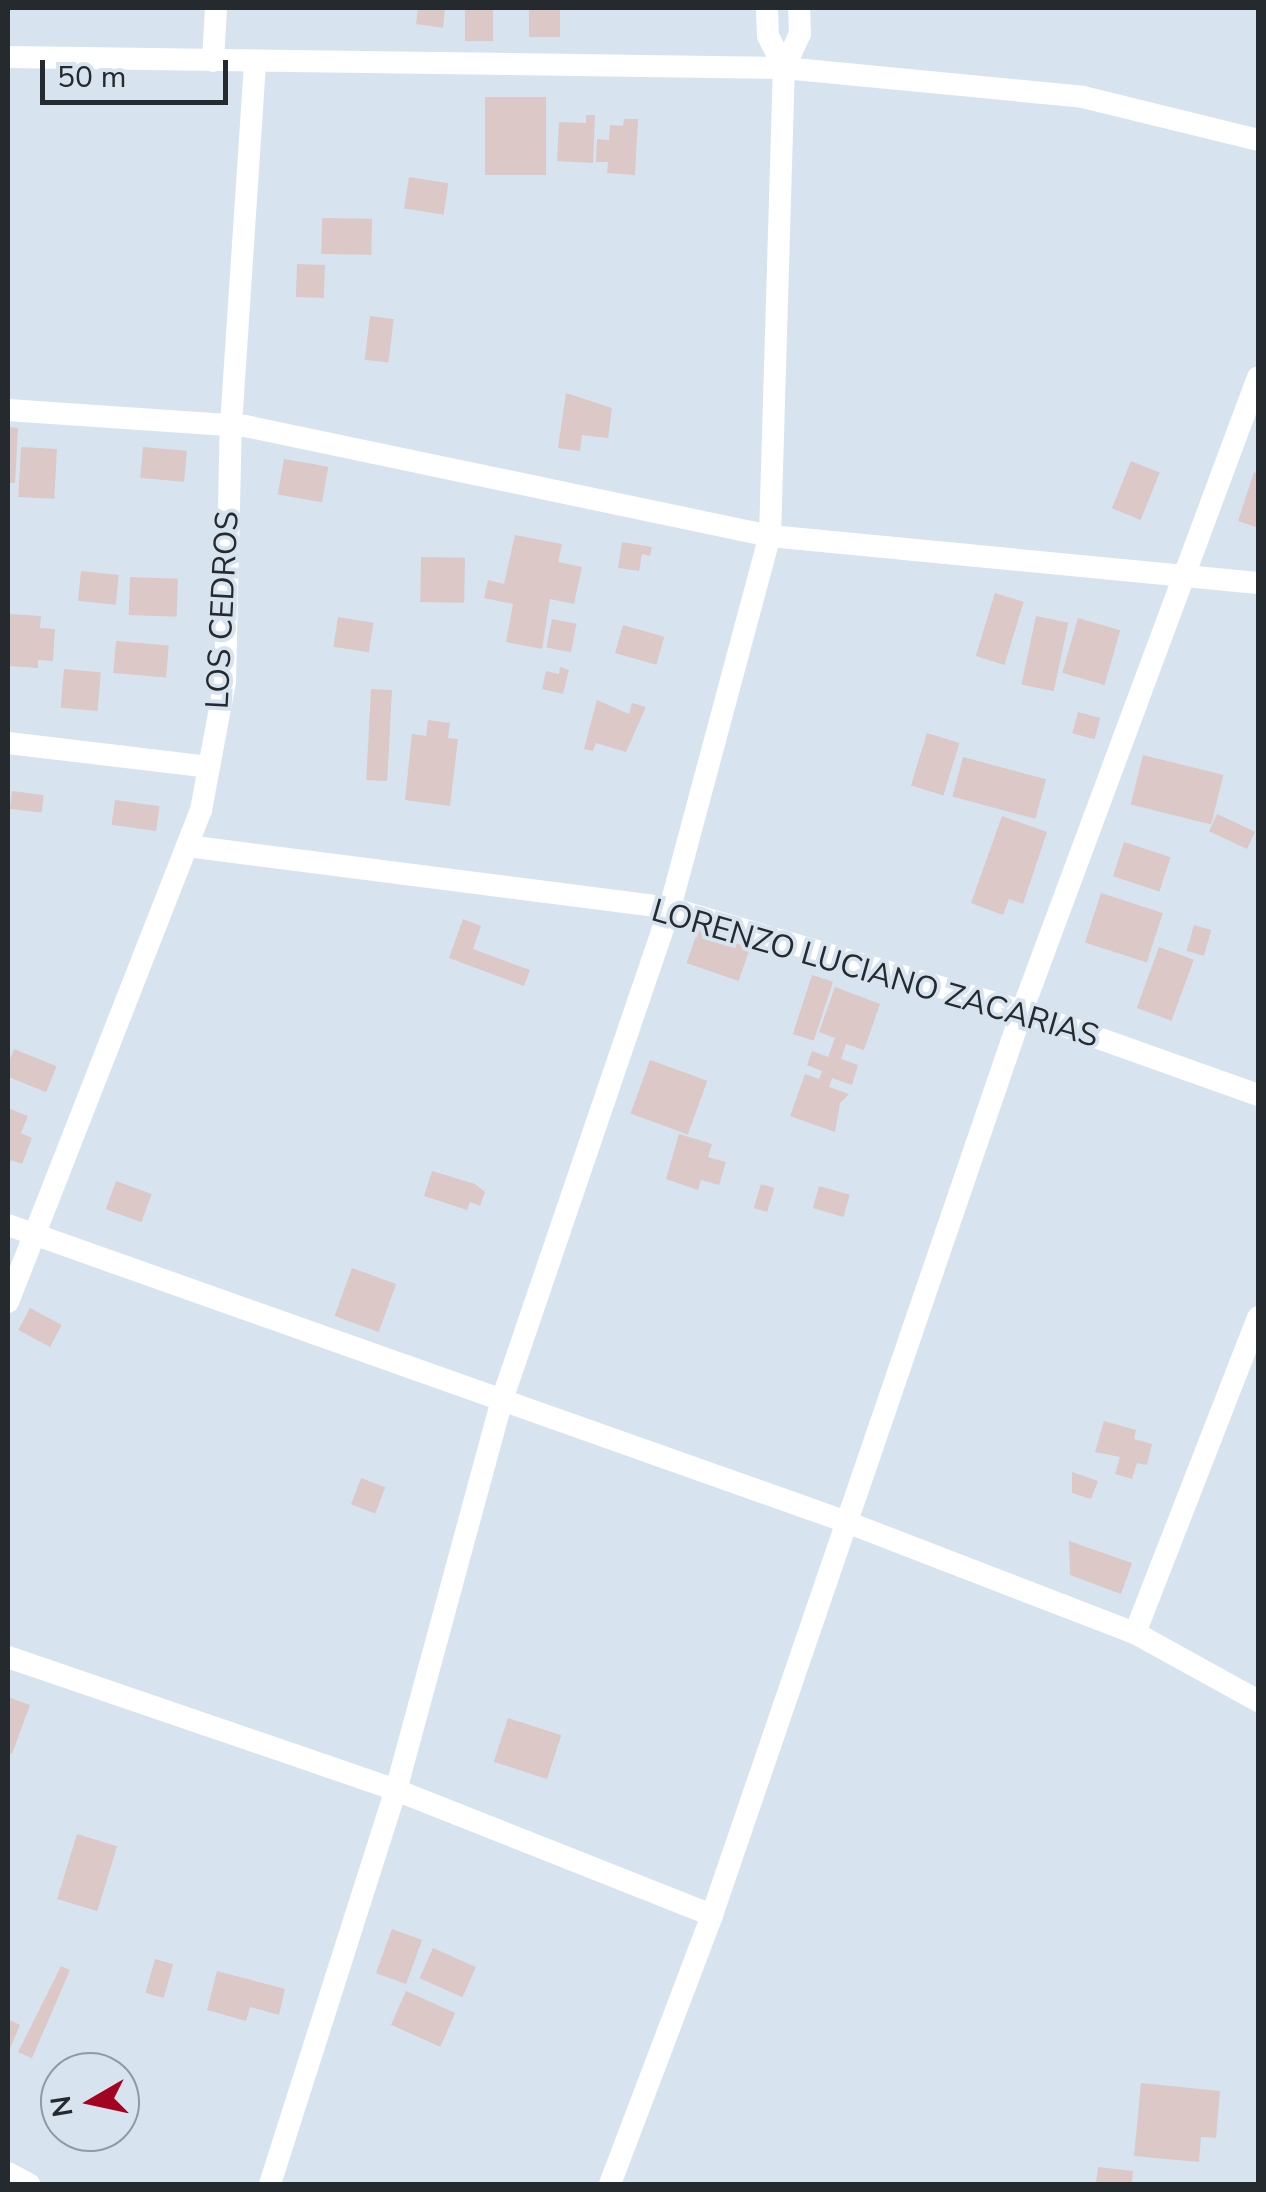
<!DOCTYPE html>
<html>
<head>
<meta charset="utf-8">
<style>
	body { margin:0 }
	#map { position:relative; width:1266px; height:2192px; overflow:hidden; background:#d7e4f0; font-family:"Nunito Sans",sans-serif }
	div>[style] { position:absolute }
	.building>* { inset:0; background:#dbc8c7; transform-origin:0 0 }
	.street>* { height:22px; margin:-11px; padding:0 11px; transform-origin:11px; border-radius:11px; background:#fff }
	span { translate:-50% -50%; white-space:nowrap; text-align:center; line-height:1.15; -webkit-text-stroke:8px #d7e4f0; paint-order:stroke }
	.street-label { font-size:32px; color:#252a2e }
	.frame { position:absolute; inset:0; border:10px solid #252a2e; pointer-events:none }
	.north { position:absolute; left:40px; top:2052px; width:100px; height:100px; box-sizing:border-box; background:#d7e4f0; border:2px solid #909aa2; border-radius:50%; rotate:261deg; font-size:28px; font-weight:700; line-height:40px; text-align:center; color:#252a2e }
	.north::after { content:''; display:block; margin:auto; width:35px; height:45px; background:#a20320; clip-path:polygon(50% 0,100% 100%,50% 72%,0 100%) }
	.scale { position:absolute; left:40px; top:60px; width:188px; height:45px; box-sizing:border-box; border:5px solid #252a2e; border-top:0; padding-left:12px; font-size:30px; line-height:35px; white-space:nowrap; color:#252a2e; -webkit-text-stroke:8px #d7e4f0; paint-order:stroke }
</style>
</head>
<body>
<div id="map">
	<div class="building">
		<i style="clip-path:polygon(418px 8px,445px 8px,443px 28px,416px 24px)"></i>
		<i style="left:529px;top:8px;width:31px;height:29px"></i>
		<i style="left:465px;top:10px;width:28px;height:31px"></i>
		<i style="left:546px;top:97px;width:78px;height:61px;rotate:90deg"></i>
		<i style="clip-path:polygon(586px 115px,595px 115px,593px 163px,557px 161px,559px 122px,586px 123px)"></i>
		<i style="clip-path:polygon(624px 119px,638px 119px,635px 175px,607px 173px,608px 162px,596px 162px,597px 139px,609px 140px,610px 125px,623px 126px)"></i>
		<i style="left:409px;top:177px;width:40px;height:32px;rotate:9deg"></i>
		<i style="left:322px;top:218px;width:50px;height:36px;rotate:1deg"></i>
		<i style="left:297px;top:264px;width:28px;height:33px;rotate:2deg"></i>
		<i style="left:370px;top:316px;width:24px;height:44px;rotate:7deg"></i>
		<i style="clip-path:polygon(566px 393px,612px 408px,608px 438px,582px 435px,580px 451px,558px 448px)"></i>
		<i style="clip-path:polygon(8px 427px,18px 428px,15px 483px,8px 483px)"></i>
		<i style="left:21px;top:447px;width:36px;height:50px;rotate:3deg"></i>
		<i style="left:143px;top:447px;width:44px;height:31px;rotate:5deg"></i>
		<i style="left:284px;top:459px;width:45px;height:36px;rotate:10deg"></i>
		<i style="left:1131px;top:461px;width:31px;height:51px;rotate:22deg"></i>
		<i style="clip-path:polygon(1254px 472px,1258px 474px,1258px 528px,1238px 521px)"></i>
		<i style="clip-path:polygon(515px 535px,562px 544px,558px 562px,582px 567px,574px 604px,550px 599px,542px 649px,506px 642px,513px 604px,484px 598px,488px 580px,504px 584px)"></i>
		<i style="clip-path:polygon(622px 542px,652px 547px,650px 556px,642px 554px,639px 571px,618px 568px)"></i>
		<i style="left:421px;top:557px;width:44px;height:45px;rotate:1deg"></i>
		<i style="left:81px;top:571px;width:38px;height:30px;rotate:6deg"></i>
		<i style="left:130px;top:577px;width:48px;height:38px;rotate:2deg"></i>
		<i style="left:995px;top:593px;width:30px;height:66px;rotate:17deg"></i>
		<i style="clip-path:polygon(10px 614px,41px 616px,40px 628px,55px 629px,53px 661px,38px 660px,38px 668px,8px 666px)"></i>
		<i style="left:1036px;top:616px;width:33px;height:70px;rotate:12deg"></i>
		<i style="left:338px;top:617px;width:36px;height:30px;rotate:9deg"></i>
		<i style="left:1078px;top:618px;width:44px;height:57px;rotate:16deg"></i>
		<i style="left:552px;top:619px;width:25px;height:29px;rotate:11deg"></i>
		<i style="left:623px;top:625px;width:43px;height:29px;rotate:16deg"></i>
		<i style="left:116px;top:641px;width:53px;height:32px;rotate:5deg"></i>
		<i style="clip-path:polygon(560px 667px,569px 670px,563px 694px,542px 689px,546px 671px,559px 674px)"></i>
		<i style="left:64px;top:669px;width:37px;height:39px;rotate:5deg"></i>
		<i style="left:371px;top:689px;width:21px;height:91px;rotate:3deg"></i>
		<i style="clip-path:polygon(597px 700px,629px 714px,632px 703px,646px 707px,626px 752px,596px 743px,593px 751px,584px 749px)"></i>
		<i style="left:1078px;top:712px;width:23px;height:22px;rotate:15deg"></i>
		<i style="clip-path:polygon(428px 720px,450px 723px,448px 738px,458px 739px,450px 806px,405px 800px,412px 734px,426px 736px)"></i>
		<i style="left:927px;top:733px;width:34px;height:55px;rotate:17deg"></i>
		<i style="left:1143px;top:755px;width:83px;height:51px;rotate:14deg"></i>
		<i style="left:963px;top:757px;width:86px;height:41px;rotate:15deg"></i>
		<i style="left:12px;top:791px;width:32px;height:18px;rotate:7deg"></i>
		<i style="left:115px;top:800px;width:45px;height:25px;rotate:8deg"></i>
		<i style="left:1217px;top:814px;width:42px;height:19px;rotate:25deg"></i>
		<i style="clip-path:polygon(1002px 816px,1047px 832px,1023px 904px,1009px 899px,1003px 915px,971px 903px)"></i>
		<i style="left:1124px;top:842px;width:49px;height:36px;rotate:18deg"></i>
		<i style="left:1101px;top:893px;width:65px;height:52px;rotate:18deg"></i>
		<i style="clip-path:polygon(463px 919px,481px 926px,473px 949px,530px 970px,524px 986px,449px 958px)"></i>
		<i style="left:1194px;top:925px;width:18px;height:27px;rotate:16deg"></i>
		<i style="left:698px;top:930px;width:55px;height:35px;rotate:19deg"></i>
		<i style="left:1159px;top:947px;width:37px;height:65px;rotate:20deg"></i>
		<i style="left:812px;top:975px;width:22px;height:62px;rotate:18deg"></i>
		<i style="clip-path:polygon(835px 987px,880px 1004px,864px 1050px,846px 1044px,841px 1059px,858px 1065px,852px 1085px,832px 1078px,829px 1087px,849px 1094px,840px 1103px,835px 1132px,790px 1116px,805px 1074px,819px 1079px,822px 1071px,807px 1065px,812px 1051px,828px 1057px,835px 1038px,819px 1032px)"></i>
		<i style="left:14px;top:1049px;width:46px;height:28px;rotate:22deg"></i>
		<i style="left:650px;top:1060px;width:61px;height:57px;rotate:20deg"></i>
		<i style="clip-path:polygon(8px 1108px,28px 1116px,21px 1133px,32px 1138px,22px 1164px,11px 1160px,8px 1168px)"></i>
		<i style="clip-path:polygon(679px 1134px,712px 1144px,708px 1157px,726px 1162px,719px 1185px,701px 1180px,698px 1190px,666px 1179px)"></i>
		<i style="clip-path:polygon(432px 1171px,475px 1184px,485px 1192px,480px 1206px,470px 1202px,467px 1210px,424px 1196px)"></i>
		<i style="left:116px;top:1181px;width:38px;height:30px;rotate:20deg"></i>
		<i style="left:761px;top:1184px;width:14px;height:25px;rotate:17deg"></i>
		<i style="left:819px;top:1186px;width:32px;height:23px;rotate:16deg"></i>
		<i style="left:352px;top:1268px;width:47px;height:51px;rotate:20deg"></i>
		<i style="left:30px;top:1308px;width:36px;height:25px;rotate:28deg"></i>
		<i style="clip-path:polygon(1104px 1421px,1136px 1430px,1134px 1439px,1152px 1444px,1147px 1465px,1137px 1463px,1132px 1479px,1115px 1474px,1120px 1457px,1095px 1452px)"></i>
		<i style="clip-path:polygon(1072px 1472px,1098px 1481px,1091px 1499px,1072px 1493px)"></i>
		<i style="left:361px;top:1478px;width:26px;height:28px;rotate:21deg"></i>
		<i style="clip-path:polygon(1069px 1541px,1132px 1563px,1121px 1594px,1070px 1575px)"></i>
		<i style="clip-path:polygon(8px 1697px,30px 1705px,12px 1754px,8px 1752px)"></i>
		<i style="left:508px;top:1718px;width:56px;height:46px;rotate:18deg"></i>
		<i style="left:77px;top:1834px;width:42px;height:68px;rotate:17deg"></i>
		<i style="left:392px;top:1929px;width:32px;height:47px;rotate:20deg"></i>
		<i style="left:433px;top:1948px;width:47px;height:33px;rotate:24deg"></i>
		<i style="left:155px;top:1959px;width:19px;height:35px;rotate:16deg"></i>
		<i style="clip-path:polygon(61px 1966px,70px 1970px,32px 2058px,18px 2052px)"></i>
		<i style="clip-path:polygon(217px 1971px,285px 1989px,279px 2015px,250px 2007px,246px 2021px,207px 2010px)"></i>
		<i style="left:406px;top:1991px;width:54px;height:37px;rotate:24deg"></i>
		<i style="clip-path:polygon(8px 2019px,20px 2025px,8px 2053px)"></i>
		<i style="clip-path:polygon(1141px 2083px,1220px 2091px,1216px 2138px,1201px 2137px,1199px 2162px,1134px 2156px)"></i>
		<i style="clip-path:polygon(1098px 2167px,1133px 2171px,1132px 2184px,1096px 2184px)"></i>
	</div>
	<div class="street">
		<i style="left:767px;top:8px;width:28px;rotate:88deg"></i>
		<i style="left:768px;top:36px;width:36px;rotate:63deg"></i>
		<i style="left:784px;top:68px;width:38px;rotate:-65deg"></i>
		<i style="left:800px;top:34px;width:26px;rotate:-92deg"></i>
		<i style="left:8px;top:57px;width:776px;rotate:0.81deg"></i>
		<i style="left:784px;top:68px;width:300px;rotate:5.5deg"></i>
		<i style="left:1083px;top:97px;width:180px;rotate:13.8deg"></i>
		<i style="left:213px;top:61px;width:53px;rotate:-86.8deg"></i>
		<i style="left:8px;top:410px;width:238px;rotate:3.9deg"></i>
		<i style="left:245px;top:426px;width:536px;rotate:11.83deg"></i>
		<i style="left:770px;top:536px;width:490px;rotate:5.5deg"></i>
		<i style="left:8px;top:743px;width:202px;rotate:6.8deg"></i>
		<i style="left:187px;top:846px;width:487px;rotate:7.3deg"></i>
		<i style="left:670px;top:908px;width:367px;rotate:16.3deg"></i>
		<i style="left:1022px;top:1011px;width:251px;rotate:19.6deg"></i>
		<i style="left:8px;top:1225px;width:887px;rotate:19.5deg"></i>
		<i style="left:844px;top:1521px;width:312px;rotate:21.1deg"></i>
		<i style="left:1135px;top:1633px;width:141px;rotate:28.9deg"></i>
		<i style="left:8px;top:1302px;width:529px;rotate:-68.58deg"></i>
		<i style="left:201px;top:810px;width:130px;rotate:-79.4deg"></i>
		<i style="left:225px;top:682px;width:257px;rotate:-88.7deg"></i>
		<i style="left:231px;top:425px;width:365px;rotate:-86.2deg"></i>
		<i style="left:1135px;top:1633px;width:339px;rotate:-68.7deg"></i>
		<i style="left:8px;top:1657px;width:410px;rotate:18.9deg"></i>
		<i style="left:396px;top:1790px;width:340px;rotate:21.6deg"></i>
		<i style="left:8px;top:2173px;width:24px;rotate:28deg"></i>
		<i style="left:270px;top:2184px;width:414px;rotate:-72.3deg"></i>
		<i style="left:396px;top:1790px;width:407px;rotate:-74.8deg"></i>
		<i style="left:503px;top:1397px;width:517px;rotate:-71.14deg"></i>
		<i style="left:670px;top:908px;width:385px;rotate:-75deg"></i>
		<i style="left:770px;top:536px;width:468px;rotate:-88.3deg"></i>
		<i style="left:610px;top:2184px;width:288px;rotate:-69.2deg"></i>
		<i style="left:712px;top:1915px;width:956px;rotate:-71.07deg"></i>
		<i style="left:1022px;top:1011px;width:676px;rotate:-69.58deg"></i>
	</div>
	<div class="street-label">
		<span style="left:223px;top:610px;rotate:-87deg">LOS CEDROS</span>
		<span style="left:875px;top:974px;rotate:16deg">LORENZO LUCIANO ZACARIAS</span>
	</div>
	<div class="frame"></div>
	<div class="north">N</div>
	<div class="scale">50 m</div>
</div>
</body>
</html>
